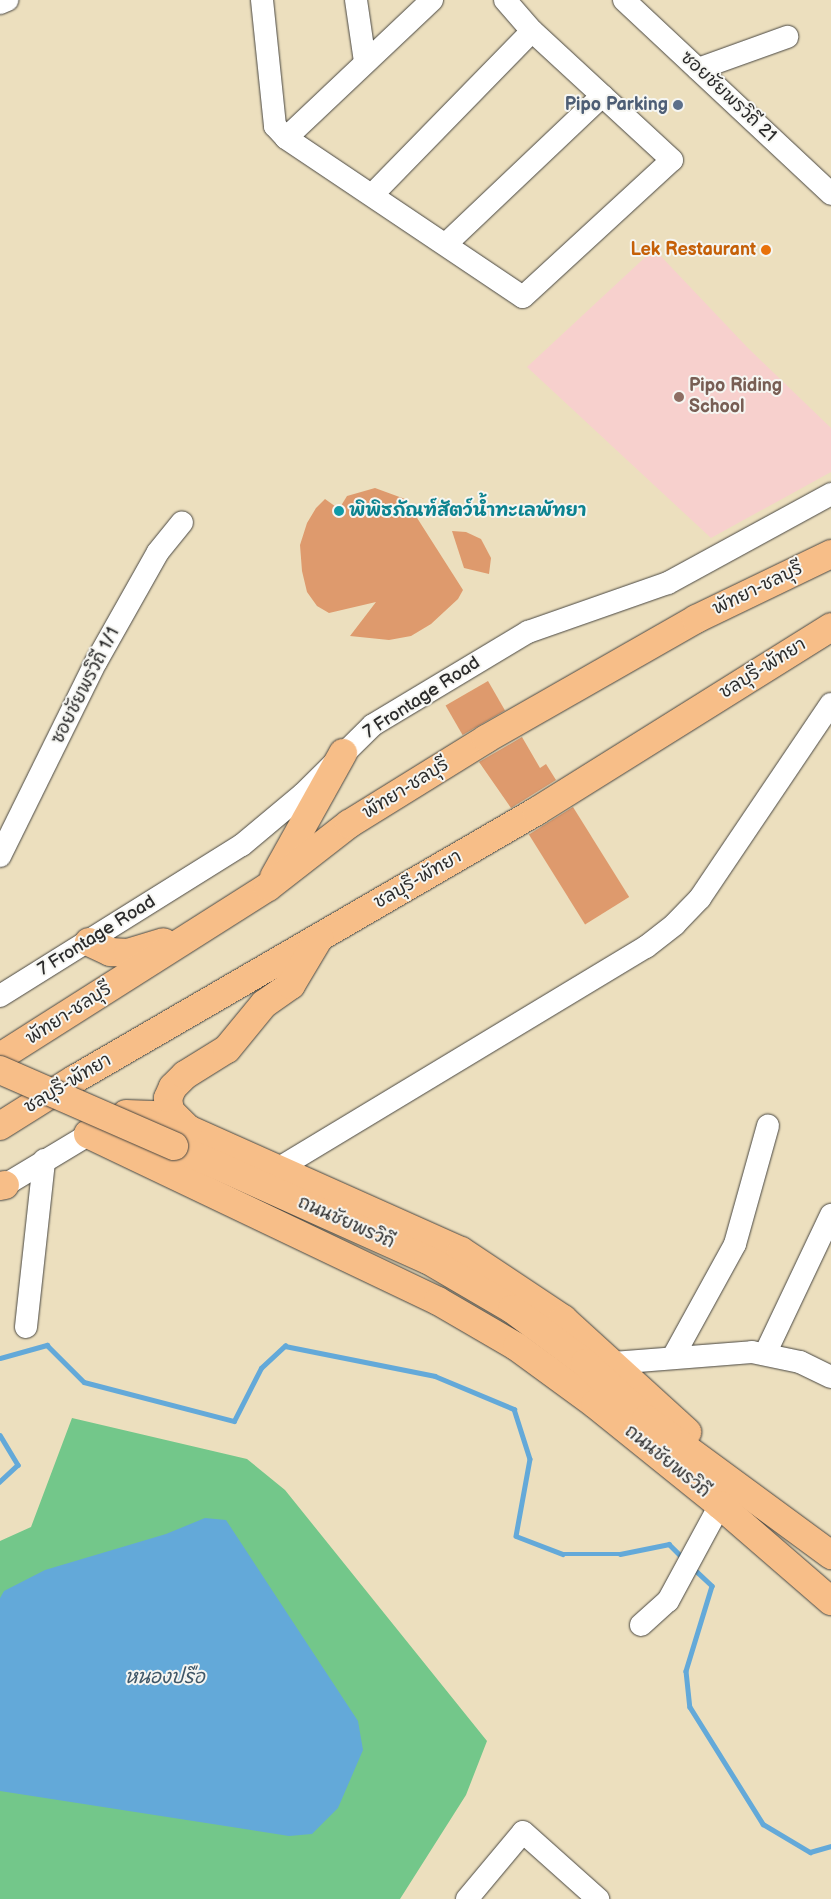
<!DOCTYPE html>
<html>
<head>
<meta charset="utf-8">
<style>
	body { margin:0 }
	#map { position:relative; width:831px; height:1899px; overflow:hidden; background:#ecdfbe; font-family:"Balsamiq Sans","Playpen Sans Thai",sans-serif }
	div>[style] { position:absolute }
	.built>* { inset:0; background:#f7d0cd }
	.green>* { inset:0; background:#73c78a }
	.water>* { inset:0; background:#63a9d9 }
	.stream>* { height:4.5px; margin:-2.25px; padding:0 2.25px; transform-origin:2.25px; border-radius:2.25px; background:#63a9d9 }
	.building>* { inset:0; background:#de9a6d; transform-origin:0 0 }
	.roads { filter:drop-shadow(0 0 1px #484641) drop-shadow(0 0 1px #484641) }
	.minor>* { height:22px; margin:-11px; padding:0 11px; transform-origin:11px; border-radius:11px; background:#fff }
	.major>* { height:28px; margin:-14px; padding:0 14px; transform-origin:14px; border-radius:14px; background:#f7be88 }
	.highway>* { height:28px; margin:-14px; padding:0 14px; transform-origin:14px; border-radius:14px; background:#f7be88 }
	.bridges { filter:drop-shadow(0 0 1px #484641) drop-shadow(0 0 1px #484641) }
	.major-bridge>* { height:28px; margin:-14px; padding:0 14px; transform-origin:14px; border-radius:14px; background:#f7be88 }
	.dots>* { width:14px; height:14px; translate:-50% -50%; box-sizing:border-box; border:2px solid #f6f6f2; border-radius:50% }
	span { translate:-50% -50%; white-space:nowrap; text-align:center; line-height:1.15; -webkit-text-stroke:4px #f6f6f2; paint-order:stroke }
	.street-label { font-size:18px; color:#2b2b2b }
	.service-label { font-size:18px; color:#4e5e75; font-weight:700 }
	.right { translate:-100% -50%; text-align:right }
	.food-label { font-size:18px; color:#c56008; font-weight:700 }
	.education-label { font-size:18px; color:#785e54; font-weight:700 }
	.left { translate:0 -50%; text-align:left }
	.culture-label { font-size:18px; color:#0d838f; font-weight:700 }
	.water-label { font-size:19px; color:#3f5768; font-style:italic }
</style>
</head>
<body>
<div id="map">
	<div class="built">
		<i style="clip-path:polygon(654px 249px,747px 347px,831px 428px,831px 472px,711px 538px,527px 367px)"></i>
	</div>
	<div class="green">
		<i style="clip-path:polygon(72px 1418px,247px 1459px,285px 1490px,487px 1741px,466px 1795px,400px 1899px,0 1899px,0 1541px,31px 1527px)"></i>
	</div>
	<div class="water">
		<i style="clip-path:polygon(205px 1518px,226px 1520px,358px 1721px,363px 1750px,338px 1808px,312px 1834px,289px 1836px,0 1791px,0 1598px,4px 1591px,45px 1570px,166px 1534px)"></i>
	</div>
	<div class="stream">
		<i style="left:0;top:1358px;width:49px;rotate:-15.5deg"></i>
		<i style="left:47px;top:1345px;width:52px;rotate:45deg"></i>
		<i style="left:84px;top:1382px;width:155px;rotate:14.6deg"></i>
		<i style="left:234px;top:1421px;width:59px;rotate:-63deg"></i>
		<i style="left:261px;top:1368px;width:33px;rotate:-43deg"></i>
		<i style="left:285px;top:1346px;width:153px;rotate:11.3deg"></i>
		<i style="left:435px;top:1376px;width:86px;rotate:22.7deg"></i>
		<i style="left:514px;top:1409px;width:52px;rotate:72.3deg"></i>
		<i style="left:530px;top:1459px;width:78px;rotate:100.3deg"></i>
		<i style="left:516px;top:1536px;width:50px;rotate:21deg"></i>
		<i style="left:563px;top:1554px;width:57px"></i>
		<i style="left:620px;top:1554px;width:50px;rotate:-11.5deg"></i>
		<i style="left:669px;top:1544px;width:21px;rotate:45deg"></i>
		<i style="left:0;top:1435px;width:35px;rotate:59deg"></i>
		<i style="left:18px;top:1465px;width:25px;rotate:137deg"></i>
		<i style="left:693px;top:1568px;width:26px;rotate:43deg"></i>
		<i style="left:712px;top:1586px;width:89px;rotate:107deg"></i>
		<i style="left:686px;top:1671px;width:36px;rotate:84deg"></i>
		<i style="left:690px;top:1707px;width:138px;rotate:58deg"></i>
		<i style="left:763px;top:1824px;width:55px;rotate:30.8deg"></i>
		<i style="left:810px;top:1852px;width:22px;rotate:-16deg"></i>
	</div>
	<div class="building">
		<i style="clip-path:polygon(375px 488px,405px 499px,463px 590px,458px 599px,431px 624px,411px 636px,389px 640px,350px 636px,376px 602px,329px 613px,317px 606px,307px 592px,302px 571px,300px 545px,307px 523px,316px 508px,325px 499px,339px 509px,347px 496px)"></i>
		<i style="clip-path:polygon(452px 531px,466px 532px,481px 539px,491px 558px,489px 574px,464px 568px)"></i>
		<i style="left:488px;top:681px;width:34px;height:49px;rotate:60deg"></i>
		<i style="clip-path:polygon(522px 737px,540px 768px,546px 764px,556px 780px,511px 808px,479px 762px)"></i>
		<i style="left:573px;top:807px;width:106px;height:52px;rotate:58deg"></i>
	</div>
	<div class="roads">
		<div class="minor">
			<i style="left:262px;top:0;width:127px;rotate:84.1deg"></i>
			<i style="left:275px;top:126px;width:16px;rotate:47deg"></i>
			<i style="left:286px;top:138px;width:285px;rotate:33.9deg"></i>
			<i style="left:523px;top:297px;width:202px;rotate:-42.6deg"></i>
			<i style="left:672px;top:160px;width:190px;rotate:-137.3deg"></i>
			<i style="left:532px;top:31px;width:41px;rotate:-131.1deg"></i>
			<i style="left:356px;top:0;width:63px;rotate:81.7deg"></i>
			<i style="left:624px;top:0;width:284px;rotate:43.1deg"></i>
			<i style="left:0;top:3px;width:8px;rotate:-23deg"></i>
			<i style="left:698px;top:69px;width:95px;rotate:-19.8deg"></i>
			<i style="left:286px;top:138px;width:201px;rotate:-43.4deg"></i>
			<i style="left:372px;top:195px;width:229px;rotate:-45.7deg"></i>
			<i style="left:447px;top:243px;width:214px;rotate:-43.5deg"></i>
			<i style="left:0;top:856px;width:216px;rotate:-63.7deg"></i>
			<i style="left:96px;top:662px;width:126px;rotate:-60.6deg"></i>
			<i style="left:158px;top:552px;width:38px;rotate:-51deg"></i>
			<i style="left:0;top:996px;width:285px;rotate:-32deg"></i>
			<i style="left:242px;top:845px;width:80px;rotate:-39.9deg"></i>
			<i style="left:303px;top:794px;width:98px;rotate:-44.6deg"></i>
			<i style="left:373px;top:725px;width:181px;rotate:-31deg"></i>
			<i style="left:528px;top:632px;width:148px;rotate:-19.3deg"></i>
			<i style="left:668px;top:583px;width:186px;rotate:-28.6deg"></i>
			<i style="left:276px;top:1170px;width:432px;rotate:-31.1deg"></i>
			<i style="left:646px;top:947px;width:37px;rotate:-38deg"></i>
			<i style="left:675px;top:924px;width:36px;rotate:-46deg"></i>
			<i style="left:700px;top:898px;width:234px;rotate:-56deg"></i>
			<i style="left:0;top:1188px;width:120px;rotate:-31deg"></i>
			<i style="left:26px;top:1327px;width:168px;rotate:-83.8deg"></i>
			<i style="left:765px;top:1354px;width:154px;rotate:-64.6deg"></i>
			<i style="left:673px;top:1357px;width:129px;rotate:-61.2deg"></i>
			<i style="left:735px;top:1244px;width:123px;rotate:-74.4deg"></i>
			<i style="left:613px;top:1363px;width:139px;rotate:-4.5deg"></i>
			<i style="left:752px;top:1352px;width:49px;rotate:11.8deg"></i>
			<i style="left:800px;top:1362px;width:34px;rotate:26deg"></i>
			<i style="left:641px;top:1625px;width:36px;rotate:-42deg"></i>
			<i style="left:668px;top:1601px;width:109px;rotate:-61.6deg"></i>
			<i style="left:467px;top:1899px;width:87px;rotate:-50.1deg"></i>
			<i style="left:523px;top:1832px;width:101px;rotate:41.8deg"></i>
		</div>
		<div class="major">
			<i style="left:126px;top:1114px;width:26px;rotate:2deg"></i>
			<i style="left:152px;top:1115px;width:39px;rotate:21deg"></i>
			<i style="left:188px;top:1129px;width:299px;rotate:24.1deg"></i>
			<i style="left:461px;top:1251px;width:123px;rotate:33.7deg"></i>
			<i style="left:563px;top:1319px;width:168px;rotate:42.3deg"></i>
			<i style="left:88px;top:1134px;width:388px;rotate:25.5deg"></i>
			<i style="left:438px;top:1301px;width:91px;rotate:30.2deg"></i>
			<i style="left:517px;top:1347px;width:97px;rotate:36.2deg"></i>
			<i style="left:595px;top:1404px;width:161px;rotate:38.9deg"></i>
			<i style="left:174px;top:1146px;width:278px;rotate:24.2deg"></i>
			<i style="left:428px;top:1260px;width:97px;rotate:30.3deg"></i>
			<i style="left:512px;top:1309px;width:91px;rotate:36.5deg"></i>
			<i style="left:585px;top:1363px;width:83px;rotate:42.6deg"></i>
			<i style="left:646px;top:1419px;width:230px;rotate:36.3deg"></i>
			<i style="left:709px;top:1491px;width:18px;rotate:52deg"></i>
			<i style="left:720px;top:1505px;width:147px;rotate:40.9deg"></i>
		</div>
		<div class="highway">
			<i style="left:274px;top:877px;width:142px;rotate:-60.9deg"></i>
			<i style="left:89px;top:942px;width:23px;rotate:25deg"></i>
			<i style="left:110px;top:952px;width:18px;rotate:3deg"></i>
			<i style="left:128px;top:953px;width:37px;rotate:-17deg"></i>
			<i style="left:0;top:1057px;width:317px;rotate:-32.4deg"></i>
			<i style="left:268px;top:887px;width:103px;rotate:-37.9deg"></i>
			<i style="left:349px;top:824px;width:161px;rotate:-31.8deg"></i>
			<i style="left:486px;top:739px;width:242px;rotate:-29.7deg"></i>
			<i style="left:696px;top:619px;width:150px;rotate:-25.7deg"></i>
			<i style="left:0;top:1126px;width:89px;rotate:-32.1deg"></i>
			<i style="left:75px;top:1079px;width:534px;rotate:-30.12deg"></i>
			<i style="left:537px;top:811px;width:347px;rotate:-32deg"></i>
			<i style="left:188px;top:1129px;width:25px;rotate:-135deg"></i>
			<i style="left:170px;top:1111px;width:13px;rotate:-99deg"></i>
			<i style="left:168px;top:1098px;width:12px;rotate:-66deg"></i>
			<i style="left:173px;top:1087px;width:17px;rotate:-45deg"></i>
			<i style="left:185px;top:1075px;width:49px;rotate:-31.8deg"></i>
			<i style="left:227px;top:1049px;width:58px;rotate:-50.6deg"></i>
			<i style="left:264px;top:1004px;width:33px;rotate:-35deg"></i>
			<i style="left:291px;top:985px;width:55px;rotate:-59.2deg"></i>
			<i style="left:0;top:1186px;width:5px;rotate:-11deg"></i>
		</div>
	</div>
	<div class="bridges">
		<div class="major-bridge">
			<i style="left:0;top:1070px;width:190px;rotate:23.6deg"></i>
		</div>
	</div>
	<div class="dots">
		<i style="left:678px;top:105px;background:#5c6f8a"></i>
		<i style="left:766px;top:250px;background:#e8710a"></i>
		<i style="left:679px;top:397px;background:#8d6e63"></i>
		<i style="left:339px;top:511px;background:#0f9aa8"></i>
	</div>
	<div class="street-label">
		<span style="left:728px;top:97px;rotate:43deg">ซอยชัยพรวิถี 21</span>
		<span style="left:758px;top:589px;rotate:-26deg">พัทยา-ชลบุรี</span>
		<span style="left:763px;top:669px;rotate:-32deg">ชลบุรี-พัทยา</span>
		<span style="left:86px;top:686px;rotate:-63deg">ซอยชัยพรวิถี 1/1</span>
		<span style="left:422px;top:698px;rotate:-33deg">7 Frontage Road</span>
		<span style="left:406px;top:789px;rotate:-32deg">พัทยา-ชลบุรี</span>
		<span style="left:418px;top:880px;rotate:-30deg">ชลบุรี-พัทยา</span>
		<span style="left:97px;top:936px;rotate:-32deg">7 Frontage Road</span>
		<span style="left:69px;top:1014px;rotate:-33deg">พัทยา-ชลบุรี</span>
		<span style="left:68px;top:1084px;rotate:-31deg">ชลบุรี-พัทยา</span>
		<span style="left:346px;top:1223px;rotate:24deg">ถนนชัยพรวิถี</span>
		<span style="left:667px;top:1462px;rotate:39deg">ถนนชัยพรวิถี</span>
	</div>
	<div class="service-label">
		<span class="right" style="left:668px;top:105px">Pipo Parking</span>
	</div>
	<div class="food-label">
		<span class="right" style="left:756px;top:250px">Lek Restaurant</span>
	</div>
	<div class="education-label">
		<span class="left" style="left:689px;top:397px">Pipo Riding<br>School</span>
	</div>
	<div class="culture-label">
		<span class="left" style="left:349px;top:511px">พิพิธภัณฑ์สัตว์น้ำทะเลพัทยา</span>
	</div>
	<div class="water-label">
		<span style="left:165px;top:1678px">หนองปรือ</span>
	</div>
</div>
</body>
</html>
